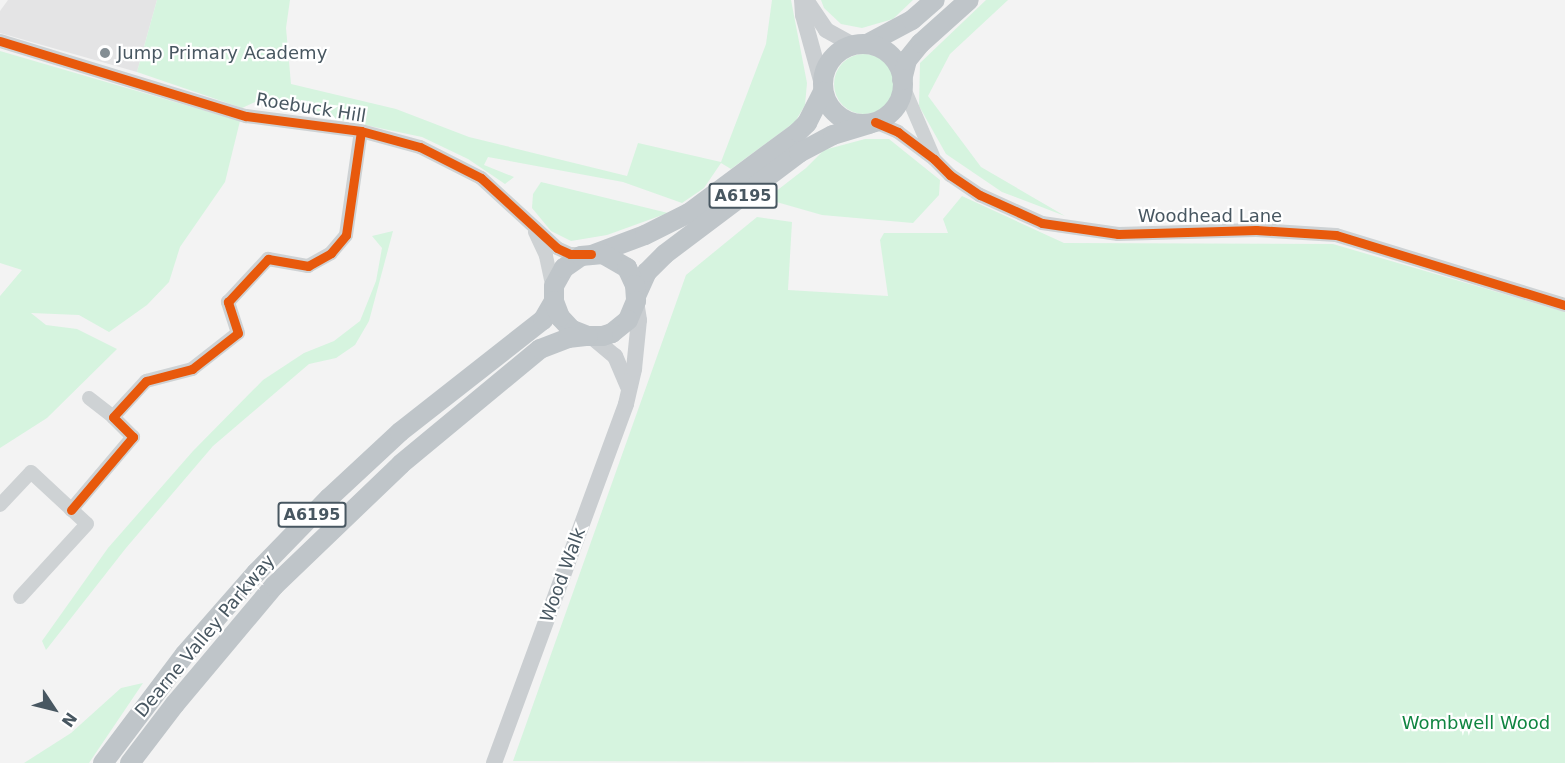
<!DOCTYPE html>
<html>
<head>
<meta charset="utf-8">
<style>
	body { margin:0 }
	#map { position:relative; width:1565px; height:763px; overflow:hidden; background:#f3f3f3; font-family:"DejaVu Sans",sans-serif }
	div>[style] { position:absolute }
	.education>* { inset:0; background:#e4e4e5 }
	.green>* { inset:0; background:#d6f4df }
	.round { border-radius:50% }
	.minor>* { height:14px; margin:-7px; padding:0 7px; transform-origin:7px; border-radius:7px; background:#ced2d4 }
	.major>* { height:16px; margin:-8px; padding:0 8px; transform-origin:8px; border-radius:8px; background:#caced1 }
	.highway>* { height:20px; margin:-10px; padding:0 10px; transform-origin:10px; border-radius:10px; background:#bfc5c9 }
	.highway>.ring { margin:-10px; padding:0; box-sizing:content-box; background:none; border:20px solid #bfc5c9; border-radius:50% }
	.cycleway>* { height:9px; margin:-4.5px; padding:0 4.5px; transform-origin:4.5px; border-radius:4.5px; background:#e8590c }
	.dots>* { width:16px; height:16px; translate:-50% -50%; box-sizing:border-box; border:3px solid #fff; border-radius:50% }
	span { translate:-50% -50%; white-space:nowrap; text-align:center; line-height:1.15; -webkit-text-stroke:4.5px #fff; paint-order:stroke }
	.shield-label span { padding:2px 4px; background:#fff; border:2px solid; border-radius:4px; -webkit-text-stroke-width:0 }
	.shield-label { font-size:16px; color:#485761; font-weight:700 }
	.poi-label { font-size:18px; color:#485761 }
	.left { translate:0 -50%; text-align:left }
	.street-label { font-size:18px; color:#485761 }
	.park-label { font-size:18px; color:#108541 }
	.north { position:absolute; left:24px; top:679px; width:60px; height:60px; -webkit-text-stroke:4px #fff; paint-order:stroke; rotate:125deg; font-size:16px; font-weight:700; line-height:24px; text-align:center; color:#485761 }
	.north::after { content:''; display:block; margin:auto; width:21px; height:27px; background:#485761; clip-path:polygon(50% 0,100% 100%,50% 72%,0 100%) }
</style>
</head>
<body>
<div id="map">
	<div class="education">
		<i style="clip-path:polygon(8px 0,157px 0,137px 72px,0 33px,0 11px)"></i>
	</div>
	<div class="green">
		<i style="clip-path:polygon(157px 0,290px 0,286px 28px,291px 84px,396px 109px,469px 137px,627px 176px,638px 143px,721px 162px,766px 44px,772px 0,791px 0,807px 83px,805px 105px,795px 122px,731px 169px,721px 163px,704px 188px,682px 203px,623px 182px,488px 157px,484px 165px,514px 177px,505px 184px,468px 159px,422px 137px,255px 102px,242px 108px,137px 72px)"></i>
		<i style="clip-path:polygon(821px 0,913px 0,893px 19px,862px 28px,841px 24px,824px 8px)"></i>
		<i style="clip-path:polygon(986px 0,1008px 0,950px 54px,928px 96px,981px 167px,1065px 216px,1002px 192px,946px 154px,919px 106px,920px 63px)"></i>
		<i style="clip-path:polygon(0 51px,240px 121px,225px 182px,180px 247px,169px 282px,147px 305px,109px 332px,79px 315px,31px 313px,46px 325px,77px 329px,117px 349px,47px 418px,0 448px,0 296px,22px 270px,0 263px)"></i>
		<i class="round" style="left:834px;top:54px;width:60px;height:60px"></i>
		<i style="clip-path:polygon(865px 139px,889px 139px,940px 180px,939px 195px,913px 223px,822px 215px,766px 199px,806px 168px,824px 150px)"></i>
		<i style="clip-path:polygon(541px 182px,668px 213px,607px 235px,571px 241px,551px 231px,532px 208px,533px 194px)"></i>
		<i style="clip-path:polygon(962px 196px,1064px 243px,1333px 244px,1565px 312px,1565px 763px,513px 761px,686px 275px,757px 217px,792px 222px,788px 290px,888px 296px,880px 240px,884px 233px,948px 233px,943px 219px)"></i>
		<i style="clip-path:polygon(393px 231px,369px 321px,355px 345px,336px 358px,309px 364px,213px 446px,126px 548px,46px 650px,42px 641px,108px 548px,193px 451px,263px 380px,304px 353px,334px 341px,360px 321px,376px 281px,382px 248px,372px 236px)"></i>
		<i style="clip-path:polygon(143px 683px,89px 763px,24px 763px,71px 733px,121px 688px)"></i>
	</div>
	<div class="minor">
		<i style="left:0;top:41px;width:257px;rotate:17deg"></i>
		<i style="left:246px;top:116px;width:116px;rotate:7.4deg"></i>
		<i style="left:361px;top:131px;width:61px;rotate:15.2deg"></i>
		<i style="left:420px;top:147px;width:68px;rotate:26.9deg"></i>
		<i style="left:481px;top:178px;width:103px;rotate:42.6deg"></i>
		<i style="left:557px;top:248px;width:14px;rotate:25deg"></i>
		<i style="left:570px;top:254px;width:17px"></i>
		<i style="left:903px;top:86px;width:76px;rotate:66.8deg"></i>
		<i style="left:875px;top:122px;width:25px;rotate:23deg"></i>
		<i style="left:898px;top:132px;width:45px;rotate:36.9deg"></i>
		<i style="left:934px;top:159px;width:23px;rotate:45deg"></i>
		<i style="left:950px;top:175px;width:36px;rotate:34deg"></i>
		<i style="left:980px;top:195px;width:68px;rotate:24.3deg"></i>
		<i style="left:1042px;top:223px;width:77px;rotate:8.2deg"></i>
		<i style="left:1118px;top:234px;width:138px;rotate:-1.7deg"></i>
		<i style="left:1256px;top:230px;width:80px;rotate:3.6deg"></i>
		<i style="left:1336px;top:235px;width:239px;rotate:17deg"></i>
		<i style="left:535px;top:232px;width:26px;rotate:65deg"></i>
		<i style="left:546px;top:256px;width:35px;rotate:78deg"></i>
		<i style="left:89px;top:398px;width:31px;rotate:38deg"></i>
		<i style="left:0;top:505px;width:45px;rotate:-46.8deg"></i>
		<i style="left:31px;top:472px;width:76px;rotate:42.9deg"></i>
		<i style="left:87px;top:524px;width:99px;rotate:132.5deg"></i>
		<i style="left:71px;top:510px;width:96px;rotate:-49.7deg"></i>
		<i style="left:133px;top:437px;width:28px;rotate:-135deg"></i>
		<i style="left:113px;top:417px;width:49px;rotate:-47.5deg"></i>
		<i style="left:146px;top:381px;width:48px;rotate:-14.6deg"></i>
		<i style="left:192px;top:369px;width:58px;rotate:-38deg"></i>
		<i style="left:238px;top:333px;width:33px;rotate:-108deg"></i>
		<i style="left:228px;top:302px;width:59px;rotate:-47.1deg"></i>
		<i style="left:268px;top:259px;width:41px;rotate:9.9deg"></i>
		<i style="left:308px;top:266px;width:26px;rotate:-29deg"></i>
		<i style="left:331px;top:253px;width:23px;rotate:-50deg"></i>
		<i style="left:346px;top:235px;width:105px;rotate:-81.8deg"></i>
	</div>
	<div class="major">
		<i style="left:802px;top:0;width:15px;rotate:86deg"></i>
		<i style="left:803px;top:15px;width:72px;rotate:74.6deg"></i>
		<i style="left:806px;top:0;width:36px;rotate:56deg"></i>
		<i style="left:826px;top:30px;width:31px;rotate:29deg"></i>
		<i style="left:592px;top:337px;width:30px;rotate:40deg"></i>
		<i style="left:615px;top:356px;width:33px;rotate:67deg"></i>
		<i style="left:494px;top:763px;width:382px;rotate:-69.8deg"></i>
		<i style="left:626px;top:404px;width:36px;rotate:-77deg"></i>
		<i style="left:634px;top:369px;width:49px;rotate:-84.2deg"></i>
		<i style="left:639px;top:320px;width:19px;rotate:-99deg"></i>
	</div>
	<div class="highway">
		<i style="left:867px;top:44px;width:51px;rotate:-28.1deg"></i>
		<i style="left:912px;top:20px;width:30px;rotate:-41deg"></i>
		<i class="ring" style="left:823px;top:44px;width:60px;height:60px"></i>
		<i style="left:902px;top:80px;width:21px;rotate:-76deg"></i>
		<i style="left:907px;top:60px;width:22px;rotate:-51deg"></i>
		<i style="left:921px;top:43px;width:64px;rotate:-41.9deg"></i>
		<i style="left:594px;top:254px;width:54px;rotate:-20.4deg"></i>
		<i style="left:645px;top:235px;width:49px;rotate:-26.6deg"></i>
		<i style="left:689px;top:213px;width:136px;rotate:-36.6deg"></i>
		<i style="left:798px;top:132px;width:13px;rotate:-45deg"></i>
		<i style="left:807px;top:123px;width:35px;rotate:-63deg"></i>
		<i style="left:637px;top:294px;width:24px;rotate:-66deg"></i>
		<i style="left:647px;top:272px;width:25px;rotate:-45deg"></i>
		<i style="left:665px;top:254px;width:168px;rotate:-37deg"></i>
		<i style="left:799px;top:153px;width:38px;rotate:-28deg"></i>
		<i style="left:833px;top:135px;width:38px;rotate:-17deg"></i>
		<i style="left:103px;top:763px;width:136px;rotate:-53deg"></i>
		<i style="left:185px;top:654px;width:108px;rotate:-48.8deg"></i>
		<i style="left:256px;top:573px;width:105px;rotate:-45.8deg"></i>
		<i style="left:329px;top:498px;width:97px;rotate:-42.9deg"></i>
		<i style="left:400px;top:432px;width:182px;rotate:-38.1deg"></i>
		<i style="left:543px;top:320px;width:22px;rotate:-60deg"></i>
		<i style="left:554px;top:301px;width:15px;rotate:-90deg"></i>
		<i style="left:554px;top:286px;width:21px;rotate:-61deg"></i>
		<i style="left:564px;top:268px;width:21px;rotate:-35deg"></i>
		<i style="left:581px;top:256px;width:22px;rotate:-5deg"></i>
		<i style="left:603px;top:254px;width:28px;rotate:30deg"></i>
		<i style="left:627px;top:268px;width:19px;rotate:65deg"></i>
		<i style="left:635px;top:285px;width:16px;rotate:86deg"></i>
		<i style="left:636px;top:301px;width:21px;rotate:113deg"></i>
		<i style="left:628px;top:320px;width:21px;rotate:141deg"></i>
		<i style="left:612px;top:333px;width:9px;rotate:162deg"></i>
		<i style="left:603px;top:336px;width:15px;rotate:180deg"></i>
		<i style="left:588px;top:336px;width:17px;rotate:-159deg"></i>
		<i style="left:572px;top:330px;width:18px;rotate:-133deg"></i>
		<i style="left:560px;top:317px;width:17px;rotate:-111deg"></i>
		<i style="left:130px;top:763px;width:74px;rotate:-52.7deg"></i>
		<i style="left:175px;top:704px;width:154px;rotate:-50deg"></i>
		<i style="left:274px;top:586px;width:176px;rotate:-43.8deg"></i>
		<i style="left:401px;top:464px;width:180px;rotate:-39.6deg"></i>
		<i style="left:540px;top:349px;width:30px;rotate:-21deg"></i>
		<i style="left:568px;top:338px;width:20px;rotate:-6deg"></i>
	</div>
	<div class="cycleway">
		<i style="left:0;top:41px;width:257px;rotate:17deg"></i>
		<i style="left:246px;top:116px;width:116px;rotate:7.4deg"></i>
		<i style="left:361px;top:131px;width:61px;rotate:15.2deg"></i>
		<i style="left:420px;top:147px;width:68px;rotate:26.9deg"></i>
		<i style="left:481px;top:178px;width:103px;rotate:42.6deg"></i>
		<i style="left:557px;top:248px;width:14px;rotate:25deg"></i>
		<i style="left:570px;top:254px;width:21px"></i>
		<i style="left:875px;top:122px;width:25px;rotate:23deg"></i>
		<i style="left:898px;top:132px;width:45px;rotate:36.9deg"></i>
		<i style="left:934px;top:159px;width:23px;rotate:45deg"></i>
		<i style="left:950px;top:175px;width:36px;rotate:34deg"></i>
		<i style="left:980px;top:195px;width:68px;rotate:24.3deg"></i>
		<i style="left:1042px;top:223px;width:77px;rotate:8.2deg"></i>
		<i style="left:1118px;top:234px;width:138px;rotate:-1.7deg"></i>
		<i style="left:1256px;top:230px;width:80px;rotate:3.6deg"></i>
		<i style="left:1336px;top:235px;width:239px;rotate:17deg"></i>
		<i style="left:71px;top:510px;width:96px;rotate:-49.7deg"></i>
		<i style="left:133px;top:437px;width:28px;rotate:-135deg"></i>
		<i style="left:113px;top:417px;width:49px;rotate:-47.5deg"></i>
		<i style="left:146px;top:381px;width:48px;rotate:-14.6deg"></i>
		<i style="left:192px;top:369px;width:58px;rotate:-38deg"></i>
		<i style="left:238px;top:333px;width:33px;rotate:-108deg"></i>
		<i style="left:228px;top:302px;width:59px;rotate:-47.1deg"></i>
		<i style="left:268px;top:259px;width:41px;rotate:9.9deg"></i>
		<i style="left:308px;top:266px;width:26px;rotate:-29deg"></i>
		<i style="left:331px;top:253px;width:23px;rotate:-50deg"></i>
		<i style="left:346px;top:235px;width:105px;rotate:-81.8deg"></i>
	</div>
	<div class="dots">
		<i style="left:105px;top:53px;background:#848e94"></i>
	</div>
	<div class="shield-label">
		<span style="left:743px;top:196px">A6195</span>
		<span style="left:312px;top:515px">A6195</span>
	</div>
	<div class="poi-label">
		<span class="left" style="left:117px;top:53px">Jump Primary Academy</span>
	</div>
	<div class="street-label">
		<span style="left:311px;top:108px;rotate:9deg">Roebuck Hill</span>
		<span style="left:1210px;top:216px">Woodhead Lane</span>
		<span style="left:563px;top:575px;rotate:-70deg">Wood Walk</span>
		<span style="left:205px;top:636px;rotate:-50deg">Dearne Valley Parkway</span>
	</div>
	<div class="park-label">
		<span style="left:1476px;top:723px">Wombwell Wood</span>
	</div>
	<div class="north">N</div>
</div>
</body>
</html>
